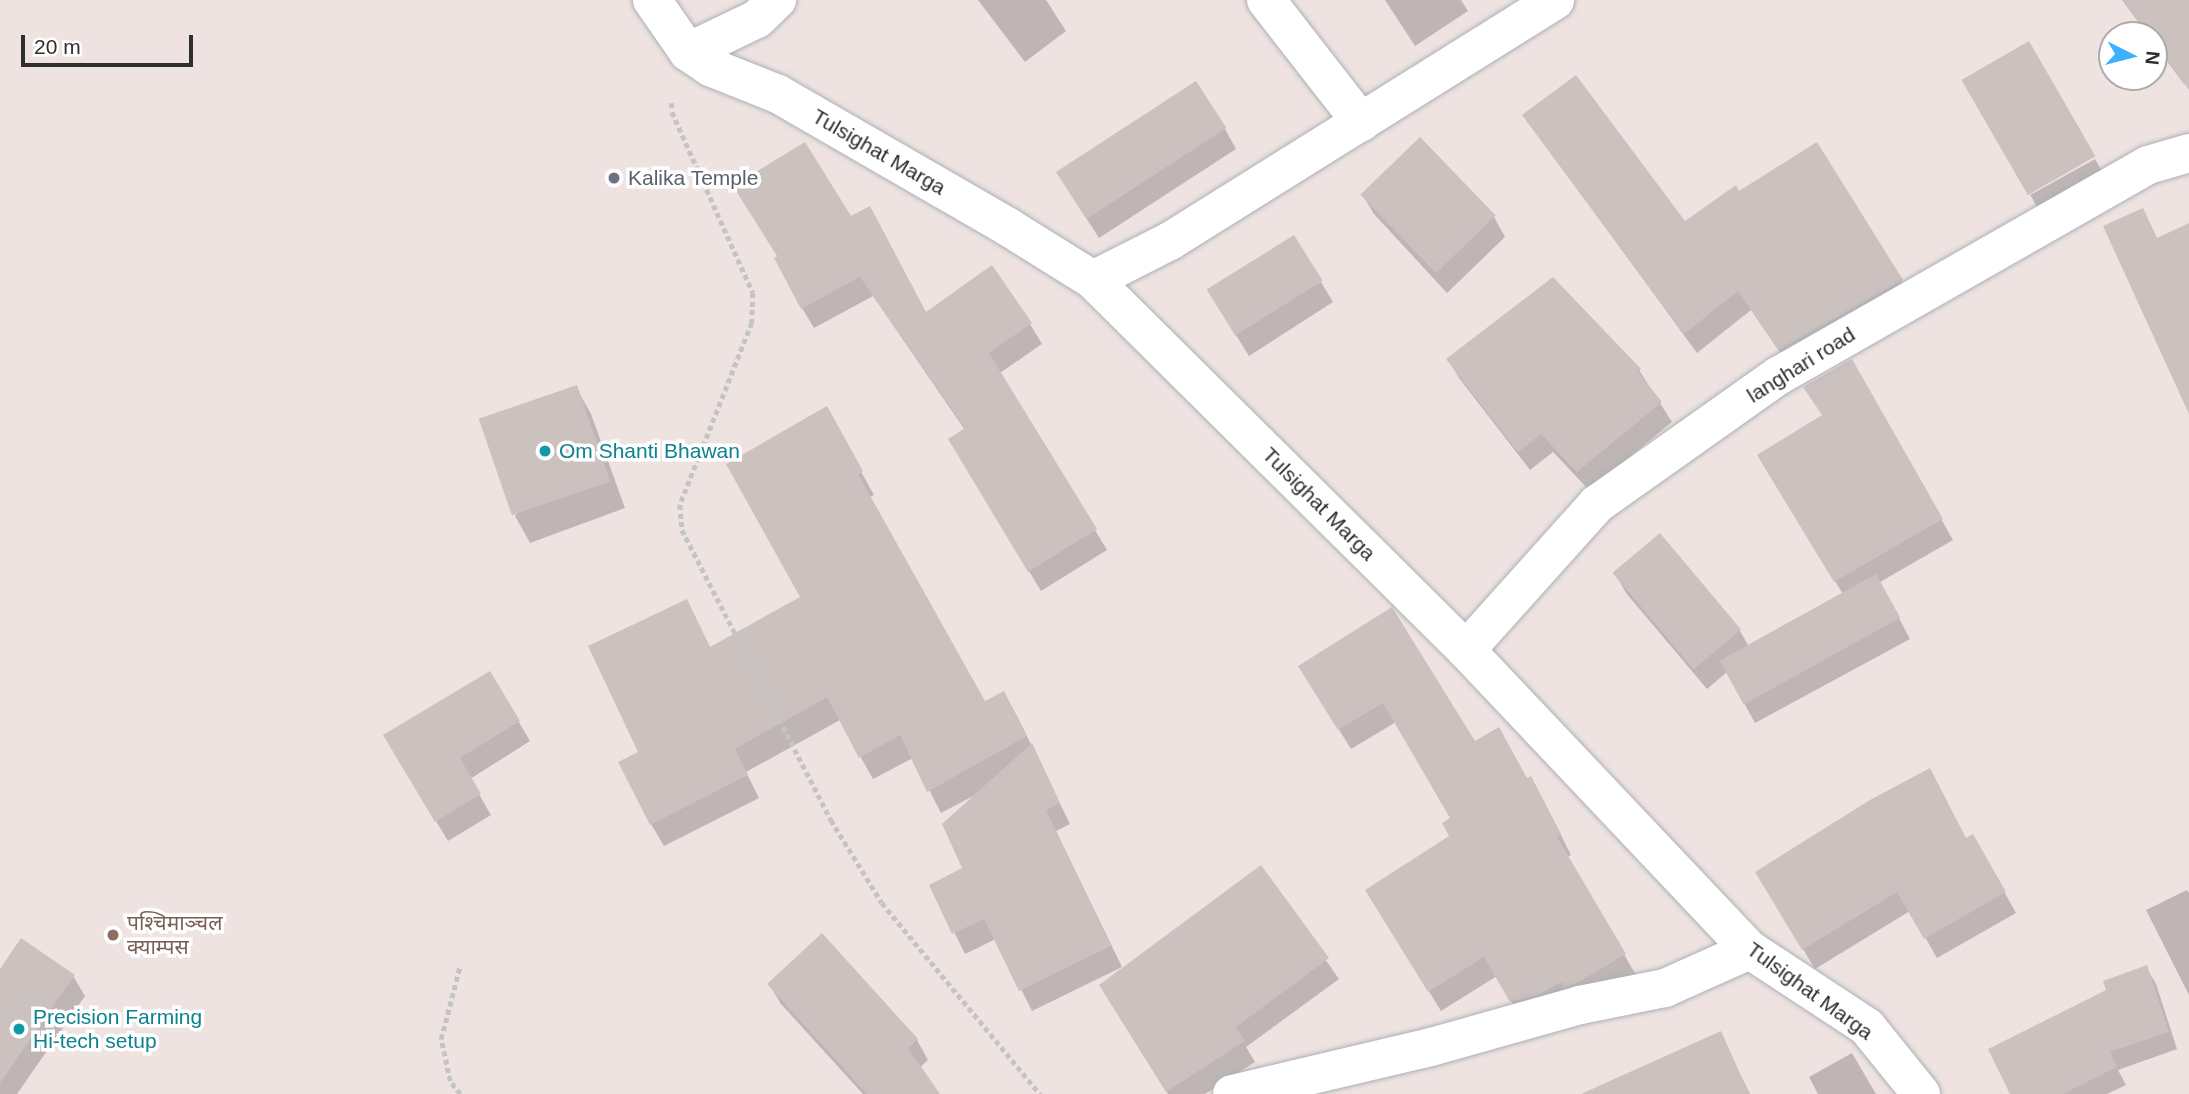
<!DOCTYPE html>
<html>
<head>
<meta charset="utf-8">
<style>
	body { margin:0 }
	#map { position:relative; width:2189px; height:1094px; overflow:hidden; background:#efe3e1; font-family:Helvetica,"Noto Sans Devanagari",sans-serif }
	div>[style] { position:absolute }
	.shadow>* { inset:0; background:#0003; transform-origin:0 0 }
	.building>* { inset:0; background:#cbc1bf; transform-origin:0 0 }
	.path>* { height:4.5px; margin-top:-2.25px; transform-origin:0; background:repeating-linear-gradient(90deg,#c4c4c4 0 5px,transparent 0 8.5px) }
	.roads { filter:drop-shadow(0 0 2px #aab1b6) drop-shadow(0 0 2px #aab1b6) }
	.street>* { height:38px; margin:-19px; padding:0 19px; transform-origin:19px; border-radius:19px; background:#fff }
	.dots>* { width:19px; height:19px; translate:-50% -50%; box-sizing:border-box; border:4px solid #fff; border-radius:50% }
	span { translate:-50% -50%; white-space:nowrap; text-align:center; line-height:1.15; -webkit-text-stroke:7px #fff; paint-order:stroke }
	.street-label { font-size:21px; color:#2e2e2e }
	.worship-label { font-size:21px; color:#5b616d }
	.left { translate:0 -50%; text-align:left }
	.culture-label { font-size:21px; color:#0d838f }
	.education-label { font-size:21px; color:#785e54 }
	.north { position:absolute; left:2098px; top:21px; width:70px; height:70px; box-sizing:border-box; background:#fff; border:2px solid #ababab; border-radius:50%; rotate:96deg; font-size:19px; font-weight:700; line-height:28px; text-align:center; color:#2e2e2e }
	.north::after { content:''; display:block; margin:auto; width:24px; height:32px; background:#3eb1fe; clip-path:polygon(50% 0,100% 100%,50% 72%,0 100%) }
	.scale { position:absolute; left:21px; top:35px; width:172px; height:32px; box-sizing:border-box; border:4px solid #2e2e2e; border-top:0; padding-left:9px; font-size:21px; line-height:24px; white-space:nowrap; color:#2e2e2e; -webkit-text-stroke:5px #fff; paint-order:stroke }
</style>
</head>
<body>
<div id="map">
	<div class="shadow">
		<i style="clip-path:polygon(978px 0,1046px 0,1066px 31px,1025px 62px)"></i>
		<i style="clip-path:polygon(1385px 0,1461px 0,1468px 11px,1415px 46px)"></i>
		<i style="clip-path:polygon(2122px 0,2189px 0,2189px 80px,2184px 84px,2154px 44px,2154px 35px,2148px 35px)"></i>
		<i style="clip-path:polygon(1524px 116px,1684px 223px,1901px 281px,1913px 301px,1792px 370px,1751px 310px,1697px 353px)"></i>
		<i style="clip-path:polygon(1225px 129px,1236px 149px,1099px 238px,1070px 193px)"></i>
		<i style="left:2095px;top:159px;width:21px;height:74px;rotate:61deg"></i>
		<i style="clip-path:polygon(1362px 194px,1494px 217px,1505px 237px,1447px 293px,1374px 214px)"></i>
		<i style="clip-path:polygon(850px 219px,926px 314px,1030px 324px,1042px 344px,1000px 373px,1107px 550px,1041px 591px,962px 459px,965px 430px,873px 296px,814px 328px,802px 308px)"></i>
		<i style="clip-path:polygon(1321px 282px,1333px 302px,1249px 356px,1221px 311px)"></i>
		<i style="clip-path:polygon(1448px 359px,1639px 370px,1672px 422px,1589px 490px,1553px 452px,1530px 470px,1459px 378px)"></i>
		<i style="clip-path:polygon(1851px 361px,1953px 540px,1880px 582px,1910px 639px,1755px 723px,1727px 672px,1707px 689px,1626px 593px,1615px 573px,1740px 631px,1748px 645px,1843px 594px,1771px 476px,1823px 416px)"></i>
		<i style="clip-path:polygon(576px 387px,591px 414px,625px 508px,530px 543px,515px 516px)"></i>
		<i style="clip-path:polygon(826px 409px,874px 495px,870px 497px,984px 703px,1004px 693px,1017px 716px,1070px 824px,1056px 831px,1122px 967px,1032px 1011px,996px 939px,965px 954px,931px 885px,965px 869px,975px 795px,941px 813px,913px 758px,873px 779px,840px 720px,746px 772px,759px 798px,664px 846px,651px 824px,640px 753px,686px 602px,711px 649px,803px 597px)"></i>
		<i style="clip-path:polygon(1300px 667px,1475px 743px,1527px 780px,1542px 798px,1571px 855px,1567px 857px,1636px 975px,1523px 1022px,1497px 976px,1441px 1011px,1379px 910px,1451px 837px,1452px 819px,1396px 722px,1351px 749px)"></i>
		<i style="clip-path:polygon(490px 673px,530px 741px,470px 779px,491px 815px,448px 841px,385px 736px)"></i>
		<i style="clip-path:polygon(1973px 836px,2016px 913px,1937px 958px,1910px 911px,1815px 969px,1769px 893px)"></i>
		<i style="clip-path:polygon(1261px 868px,1339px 979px,1246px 1047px,1255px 1062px,1205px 1094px,1168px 1094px,1113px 1005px)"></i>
		<i style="clip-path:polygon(2187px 890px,2189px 893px,2189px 995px,2146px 910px)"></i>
		<i style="clip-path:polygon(822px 936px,917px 1040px,928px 1060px,891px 1094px,863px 1094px,781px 1004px,769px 984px)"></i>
		<i style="clip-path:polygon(2146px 967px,2156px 984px,2177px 1049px,2118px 1070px,2126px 1085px,2107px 1094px,2012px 1094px,2108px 991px)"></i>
		<i style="clip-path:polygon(0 972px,73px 976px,85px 996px,17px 1094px,0 1094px)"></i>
		<i style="clip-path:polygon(1720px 1034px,1750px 1094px,1664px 1094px)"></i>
		<i style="clip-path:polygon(1852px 1053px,1876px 1094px,1818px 1094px,1809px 1077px)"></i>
	</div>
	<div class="building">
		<i style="clip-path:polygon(2123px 0,2189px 0,2189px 90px,2154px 42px,2154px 35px,2149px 35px)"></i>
		<i style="left:2029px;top:41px;width:133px;height:78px;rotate:60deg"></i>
		<i style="clip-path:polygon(1576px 75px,1685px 221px,1736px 185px,1739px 191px,1817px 142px,1903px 280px,1779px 350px,1738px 291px,1684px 334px,1522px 115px)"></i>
		<i style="left:1196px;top:81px;width:56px;height:167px;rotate:57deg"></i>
		<i style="left:1420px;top:137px;width:109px;height:83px;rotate:46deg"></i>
		<i style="clip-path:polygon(805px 142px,851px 216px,870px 206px,926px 312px,992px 265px,1032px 323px,989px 353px,1097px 529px,1028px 572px,948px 439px,965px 428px,860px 277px,801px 309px,774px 258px,777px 256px,733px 186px)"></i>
		<i style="clip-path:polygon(2143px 208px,2157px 238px,2189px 223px,2189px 414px,2103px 226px)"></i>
		<i style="left:1294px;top:235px;width:54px;height:103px;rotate:58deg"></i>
		<i style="clip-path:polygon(1553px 277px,1641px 369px,1638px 372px,1662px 402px,1577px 472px,1541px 434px,1518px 452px,1446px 359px)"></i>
		<i style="clip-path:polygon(1852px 359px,1943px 519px,1834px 582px,1757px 455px,1822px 415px,1803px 387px)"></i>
		<i style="left:577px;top:385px;width:102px;height:104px;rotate:71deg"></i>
		<i style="clip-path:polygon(827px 406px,863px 471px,858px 474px,985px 701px,1004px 691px,1027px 736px,927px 792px,900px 735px,859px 758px,827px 697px,735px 749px,748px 775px,650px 825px,618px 762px,638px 752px,588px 646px,687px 599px,710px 647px,800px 597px,726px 464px)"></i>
		<i style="left:1660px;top:533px;width:126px;height:62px;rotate:50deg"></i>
		<i style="left:1876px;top:574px;width:50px;height:179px;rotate:61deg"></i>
		<i style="clip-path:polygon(1392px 607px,1475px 741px,1499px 727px,1527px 778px,1531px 776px,1561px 834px,1557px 837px,1626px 954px,1577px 983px,1564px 987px,1561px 982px,1540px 994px,1510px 1002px,1484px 957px,1428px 992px,1365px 890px,1449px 836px,1442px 823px,1450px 818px,1383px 703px,1338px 730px,1298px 666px)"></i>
		<i style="clip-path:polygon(490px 671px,520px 721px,460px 758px,481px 794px,435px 822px,383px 735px)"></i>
		<i style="clip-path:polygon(1032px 743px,1060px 803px,1046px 810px,1111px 946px,1019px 991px,984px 919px,952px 934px,929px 885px,962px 868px,942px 824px)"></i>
		<i style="clip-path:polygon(1930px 768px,1966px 838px,1973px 834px,2006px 892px,1924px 939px,1897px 892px,1802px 950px,1755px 872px,1870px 800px)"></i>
		<i style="clip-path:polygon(1261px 865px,1329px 958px,1236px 1027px,1245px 1041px,1166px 1092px,1099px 985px)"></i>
		<i style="clip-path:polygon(822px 933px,918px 1039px,908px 1048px,940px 1094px,867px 1094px,767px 984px)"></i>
		<i style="clip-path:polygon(21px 938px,75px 975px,0 1083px,0 969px)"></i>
		<i style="clip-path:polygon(2147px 965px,2169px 1032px,2110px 1052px,2117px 1067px,2063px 1094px,2010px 1094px,1988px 1049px,2106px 990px,2103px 981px)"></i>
		<i style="clip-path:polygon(1721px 1031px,1749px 1094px,1581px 1094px)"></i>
	</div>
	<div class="path">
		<i style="left:672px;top:103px;width:9px;rotate:90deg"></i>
		<i style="left:672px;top:112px;width:198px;rotate:65.9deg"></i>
		<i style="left:753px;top:293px;width:30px;rotate:92deg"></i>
		<i style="left:752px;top:323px;width:196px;rotate:111.6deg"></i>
		<i style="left:680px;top:505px;width:25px;rotate:85deg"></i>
		<i style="left:682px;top:530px;width:326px;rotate:62.8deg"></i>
		<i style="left:831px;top:820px;width:97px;rotate:58.4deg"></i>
		<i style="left:882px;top:903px;width:248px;rotate:50.4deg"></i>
		<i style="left:460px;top:1094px;width:16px;rotate:-128deg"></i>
		<i style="left:450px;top:1081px;width:43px;rotate:-102.1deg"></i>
		<i style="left:441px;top:1039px;width:75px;rotate:-75.4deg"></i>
	</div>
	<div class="roads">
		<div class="street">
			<i style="left:652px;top:0;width:63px;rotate:55.3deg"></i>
			<i style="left:688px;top:52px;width:27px;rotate:34deg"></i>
			<i style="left:710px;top:67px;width:73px;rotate:21.7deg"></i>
			<i style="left:778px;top:94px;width:266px;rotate:30deg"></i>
			<i style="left:1008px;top:227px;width:100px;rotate:31.9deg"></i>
			<i style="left:1093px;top:280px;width:525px;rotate:44.77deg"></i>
			<i style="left:1466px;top:650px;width:413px;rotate:46.6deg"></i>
			<i style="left:1750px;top:950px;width:140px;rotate:33.3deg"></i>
			<i style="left:1867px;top:1027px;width:86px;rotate:51.1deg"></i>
			<i style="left:1266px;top:0;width:155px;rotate:52.1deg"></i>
			<i style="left:688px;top:52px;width:76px;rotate:-25.6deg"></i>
			<i style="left:757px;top:19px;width:28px;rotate:-44deg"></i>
			<i style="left:1093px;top:280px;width:86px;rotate:-26.9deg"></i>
			<i style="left:1170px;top:241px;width:454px;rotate:-32deg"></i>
			<i style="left:1466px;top:650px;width:196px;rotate:-48.1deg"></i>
			<i style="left:1597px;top:504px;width:222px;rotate:-35.3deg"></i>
			<i style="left:1778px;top:376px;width:426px;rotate:-29.7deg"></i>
			<i style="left:2148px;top:165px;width:43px;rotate:-16.3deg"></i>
			<i style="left:1232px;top:1094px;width:204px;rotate:-13.3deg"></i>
			<i style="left:1431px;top:1047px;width:155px;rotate:-15.7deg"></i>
			<i style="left:1580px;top:1005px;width:87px;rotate:-11.3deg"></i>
			<i style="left:1665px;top:988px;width:93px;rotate:-24.1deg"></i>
		</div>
	</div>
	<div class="dots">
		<i style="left:614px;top:178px;background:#6b7280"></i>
		<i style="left:545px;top:451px;background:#0f9aa8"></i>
		<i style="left:113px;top:935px;background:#8d6e63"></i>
		<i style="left:19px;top:1029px;background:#0f9aa8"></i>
	</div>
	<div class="street-label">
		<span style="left:879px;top:152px;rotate:30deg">Tulsighat Marga</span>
		<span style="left:1801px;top:365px;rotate:-32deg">langhari road</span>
		<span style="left:1319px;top:504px;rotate:45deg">Tulsighat Marga</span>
		<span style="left:1810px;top:991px;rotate:36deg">Tulsighat Marga</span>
	</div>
	<div class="worship-label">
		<span class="left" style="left:628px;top:178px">Kalika Temple</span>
	</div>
	<div class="culture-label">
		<span class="left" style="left:559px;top:451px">Om Shanti Bhawan</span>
		<span class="left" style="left:33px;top:1029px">Precision Farming<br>Hi-tech setup</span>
	</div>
	<div class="education-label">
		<span class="left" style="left:127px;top:935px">पश्‍चिमाञ्‍चल<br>क्याम्पस</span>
	</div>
	<div class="north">N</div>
	<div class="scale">20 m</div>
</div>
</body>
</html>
